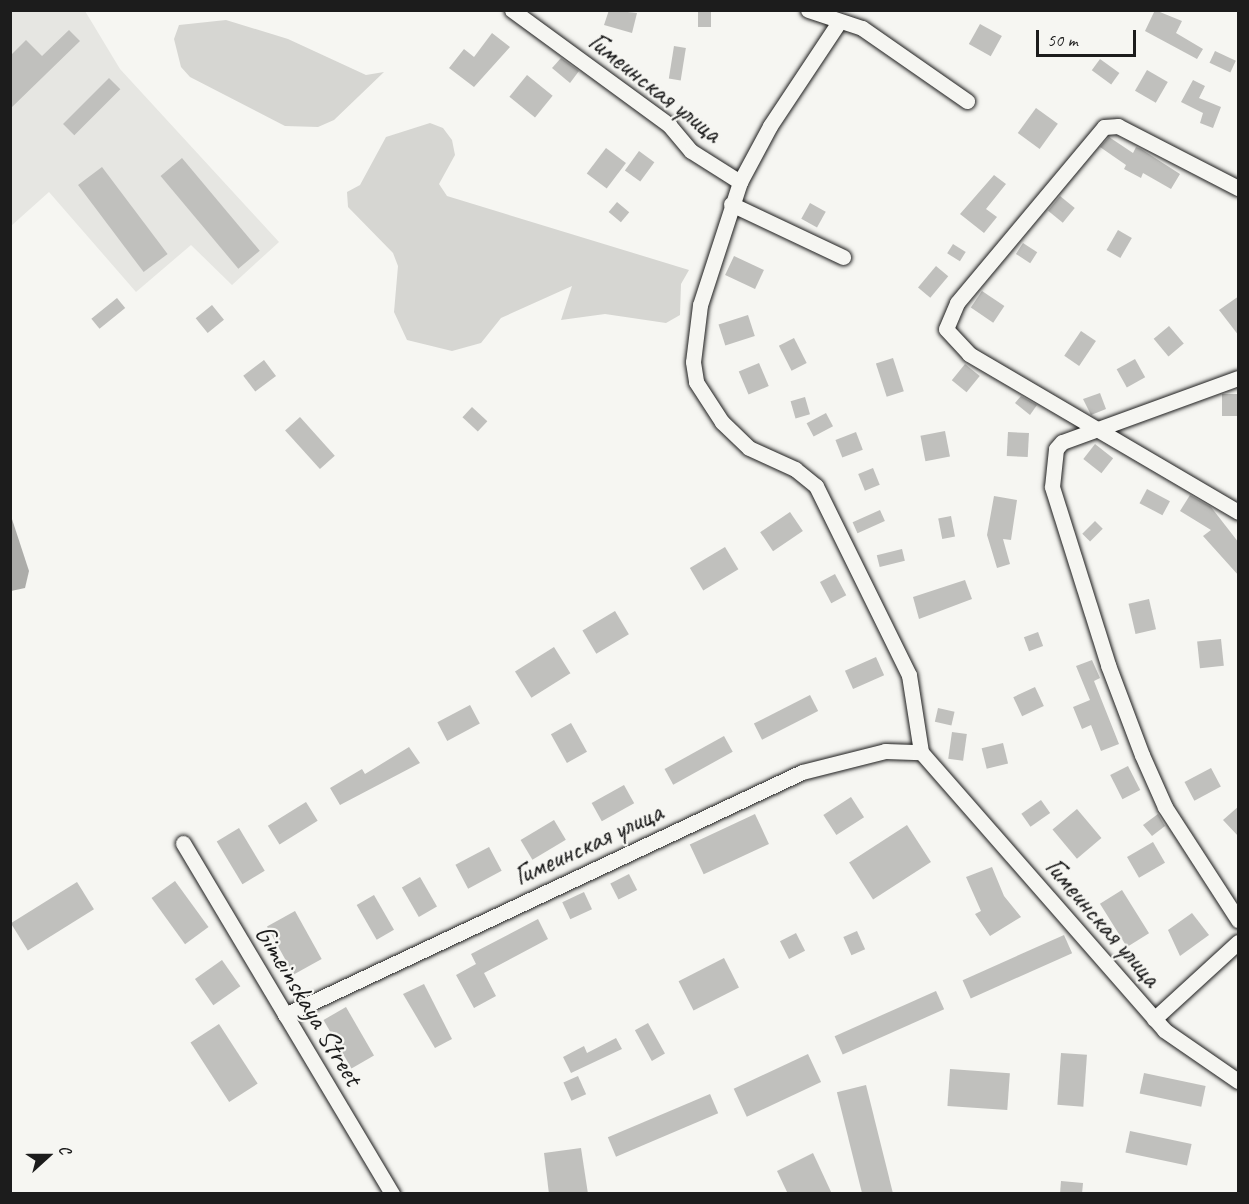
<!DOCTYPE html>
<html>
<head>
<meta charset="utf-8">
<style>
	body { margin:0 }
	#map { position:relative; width:1249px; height:1204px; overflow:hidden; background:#f6f6f2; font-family:Caveat,sans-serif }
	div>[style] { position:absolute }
	.built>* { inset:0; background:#e6e6e2 }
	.green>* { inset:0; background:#d6d6d2 }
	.water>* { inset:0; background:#acaca9 }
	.building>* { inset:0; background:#c0c0bd; transform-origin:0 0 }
	.roads { filter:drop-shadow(0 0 2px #1c1c1c) drop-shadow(0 0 2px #1c1c1c) }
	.street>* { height:15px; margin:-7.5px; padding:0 7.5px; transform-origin:7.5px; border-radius:7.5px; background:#f6f6f2 }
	span { translate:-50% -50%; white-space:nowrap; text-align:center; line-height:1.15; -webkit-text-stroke:4.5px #f6f6f2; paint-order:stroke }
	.street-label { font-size:28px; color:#1c1c1c }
	.frame { position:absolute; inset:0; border:12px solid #1c1c1c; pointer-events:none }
	.north { position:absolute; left:18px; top:1126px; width:60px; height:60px; -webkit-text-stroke:4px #f6f6f2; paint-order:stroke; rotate:69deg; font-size:16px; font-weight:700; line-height:24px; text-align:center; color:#1c1c1c }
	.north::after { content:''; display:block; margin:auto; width:21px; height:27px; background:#1c1c1c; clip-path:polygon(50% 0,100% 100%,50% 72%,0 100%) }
	.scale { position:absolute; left:1036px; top:30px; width:100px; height:27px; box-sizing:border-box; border:3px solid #1c1c1c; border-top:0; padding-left:8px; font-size:18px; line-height:21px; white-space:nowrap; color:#1c1c1c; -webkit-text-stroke:4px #f6f6f2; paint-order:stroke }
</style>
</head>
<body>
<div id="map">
	<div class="built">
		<i style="clip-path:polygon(11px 11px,85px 11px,120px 69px,279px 242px,232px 285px,191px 245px,136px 292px,49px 192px,11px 226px)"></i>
	</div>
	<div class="green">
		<i style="clip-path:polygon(226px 20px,288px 39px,366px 75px,384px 72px,334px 120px,318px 127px,285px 126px,190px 77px,181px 67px,174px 39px,179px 25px)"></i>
		<i style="clip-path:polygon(430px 123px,443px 128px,452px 140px,455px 155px,439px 184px,447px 196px,689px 270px,681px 284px,680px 315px,666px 323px,605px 314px,561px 320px,572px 286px,501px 318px,481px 343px,452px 351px,407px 340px,394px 312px,398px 266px,393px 253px,348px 207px,347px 192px,360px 185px,386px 137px)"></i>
	</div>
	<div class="water">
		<i style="clip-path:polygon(10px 513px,29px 571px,25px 588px,11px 591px)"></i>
	</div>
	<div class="building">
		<i style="clip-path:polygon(609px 10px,637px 13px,632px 33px,604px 25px)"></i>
		<i style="left:698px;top:10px;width:13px;height:17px"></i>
		<i style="clip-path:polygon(1155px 10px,1182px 21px,1176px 33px,1203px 49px,1197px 59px,1145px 31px)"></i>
		<i style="left:980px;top:24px;width:25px;height:23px;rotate:29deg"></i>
		<i style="clip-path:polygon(69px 30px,80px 41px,10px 109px,10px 56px,26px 40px,42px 56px)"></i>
		<i style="clip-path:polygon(492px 33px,510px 47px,474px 87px,449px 68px,464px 49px,474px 57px)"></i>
		<i style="left:674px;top:46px;width:12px;height:33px;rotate:9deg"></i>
		<i style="left:1215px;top:51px;width:23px;height:13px;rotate:25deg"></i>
		<i style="clip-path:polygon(561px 58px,579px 71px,570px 83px,552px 68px)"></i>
		<i style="left:1100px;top:59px;width:24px;height:14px;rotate:36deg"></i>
		<i style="left:1147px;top:70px;width:24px;height:24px;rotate:30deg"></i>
		<i style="left:527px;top:75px;width:33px;height:28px;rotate:39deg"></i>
		<i style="left:109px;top:78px;width:16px;height:65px;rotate:45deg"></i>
		<i style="clip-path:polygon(1193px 80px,1205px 86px,1199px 98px,1221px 107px,1213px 128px,1200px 123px,1203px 113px,1181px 102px)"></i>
		<i style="left:1036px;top:108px;width:27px;height:31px;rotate:36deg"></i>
		<i style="clip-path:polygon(1109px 137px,1133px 153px,1136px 147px,1141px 149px,1180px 174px,1171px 189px,1143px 173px,1141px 178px,1124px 169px,1126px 165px,1100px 147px)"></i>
		<i style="left:606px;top:148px;width:25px;height:32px;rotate:37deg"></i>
		<i style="left:639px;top:151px;width:19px;height:24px;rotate:36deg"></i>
		<i style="left:182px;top:158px;width:121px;height:28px;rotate:50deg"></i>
		<i style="left:102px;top:167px;width:109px;height:30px;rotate:53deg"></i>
		<i style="clip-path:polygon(994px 175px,1006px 184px,986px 209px,997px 217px,984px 233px,960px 214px)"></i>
		<i style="left:1060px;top:196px;width:19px;height:19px;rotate:39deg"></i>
		<i style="left:617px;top:202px;width:16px;height:13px;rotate:40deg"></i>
		<i style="left:810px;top:203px;width:18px;height:18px;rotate:29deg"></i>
		<i style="left:1118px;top:230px;width:16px;height:23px;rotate:30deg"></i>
		<i style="left:1023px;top:243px;width:17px;height:13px;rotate:33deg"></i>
		<i style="left:953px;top:244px;width:15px;height:11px;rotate:32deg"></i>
		<i style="left:734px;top:256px;width:33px;height:21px;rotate:25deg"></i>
		<i style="left:936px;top:266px;width:16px;height:28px;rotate:40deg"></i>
		<i style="left:982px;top:291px;width:27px;height:20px;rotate:34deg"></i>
		<i style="clip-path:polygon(1239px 296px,1239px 336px,1219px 310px)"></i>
		<i style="left:117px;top:298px;width:13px;height:33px;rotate:51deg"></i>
		<i style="left:212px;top:305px;width:19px;height:21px;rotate:51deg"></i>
		<i style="left:748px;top:315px;width:22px;height:31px;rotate:72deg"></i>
		<i style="left:1169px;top:326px;width:23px;height:20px;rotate:50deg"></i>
		<i style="left:1081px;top:331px;width:18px;height:30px;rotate:34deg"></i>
		<i style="left:794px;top:338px;width:28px;height:17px;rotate:63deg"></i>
		<i style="left:893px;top:358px;width:35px;height:18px;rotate:72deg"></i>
		<i style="left:1135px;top:359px;width:21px;height:21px;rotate:61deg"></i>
		<i style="left:264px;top:360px;width:20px;height:26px;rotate:53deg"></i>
		<i style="left:759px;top:363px;width:25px;height:22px;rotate:67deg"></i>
		<i style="left:965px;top:364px;width:19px;height:21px;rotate:39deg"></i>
		<i style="clip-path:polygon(1100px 393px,1106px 409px,1091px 415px,1083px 399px)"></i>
		<i style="left:1222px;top:394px;width:17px;height:22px"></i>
		<i style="clip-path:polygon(1021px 396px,1037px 405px,1030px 415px,1015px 403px)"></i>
		<i style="left:805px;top:397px;width:18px;height:15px;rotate:74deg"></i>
		<i style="left:472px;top:407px;width:21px;height:14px;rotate:43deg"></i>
		<i style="left:826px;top:413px;width:15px;height:22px;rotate:62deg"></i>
		<i style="left:300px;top:417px;width:52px;height:20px;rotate:48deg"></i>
		<i style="left:945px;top:431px;width:26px;height:25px;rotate:79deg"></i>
		<i style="left:856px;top:432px;width:19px;height:22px;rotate:69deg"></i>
		<i style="left:1008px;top:432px;width:21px;height:24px;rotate:3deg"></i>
		<i style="left:1095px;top:444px;width:23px;height:19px;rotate:38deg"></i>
		<i style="left:873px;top:468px;width:18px;height:16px;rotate:68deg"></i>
		<i style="left:1147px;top:489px;width:26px;height:16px;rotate:28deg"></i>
		<i style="clip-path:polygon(1190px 495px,1211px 507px,1239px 543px,1239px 576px,1203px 536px,1211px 530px,1180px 511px)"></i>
		<i style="clip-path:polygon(994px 496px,1017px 500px,1011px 540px,1003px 539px,1010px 564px,997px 568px,987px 535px)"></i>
		<i style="left:880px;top:510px;width:12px;height:30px;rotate:66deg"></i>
		<i style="left:790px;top:512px;width:23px;height:36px;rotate:56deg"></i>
		<i style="left:951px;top:516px;width:21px;height:13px;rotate:79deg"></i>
		<i style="left:1095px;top:521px;width:11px;height:18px;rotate:45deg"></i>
		<i style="left:725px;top:547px;width:26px;height:41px;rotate:59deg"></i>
		<i style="left:902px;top:549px;width:12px;height:26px;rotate:76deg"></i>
		<i style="left:835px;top:574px;width:24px;height:17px;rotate:62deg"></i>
		<i style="clip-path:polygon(965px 580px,972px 599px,919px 619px,913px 597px)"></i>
		<i style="left:1149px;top:599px;width:31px;height:21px;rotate:77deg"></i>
		<i style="left:615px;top:611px;width:27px;height:38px;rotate:59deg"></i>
		<i style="left:1038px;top:632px;width:15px;height:15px;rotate:70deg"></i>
		<i style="left:1221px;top:639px;width:27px;height:24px;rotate:84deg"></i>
		<i style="left:554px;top:647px;width:31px;height:46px;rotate:58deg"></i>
		<i style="left:876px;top:657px;width:20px;height:34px;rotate:66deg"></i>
		<i style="clip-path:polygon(1092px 660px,1100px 678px,1094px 681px,1119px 744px,1101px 751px,1091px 725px,1082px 729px,1073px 707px,1090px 700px,1076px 666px)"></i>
		<i style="left:1035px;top:687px;width:21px;height:24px;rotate:65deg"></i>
		<i style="left:810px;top:695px;width:18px;height:63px;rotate:63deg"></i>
		<i style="left:470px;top:705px;width:21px;height:37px;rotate:62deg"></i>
		<i style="left:938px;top:708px;width:17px;height:14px;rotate:13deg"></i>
		<i style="left:571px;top:723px;width:33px;height:23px;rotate:61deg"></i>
		<i style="left:952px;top:732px;width:15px;height:27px;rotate:8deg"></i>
		<i style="left:724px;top:736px;width:18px;height:68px;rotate:61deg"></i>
		<i style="left:1003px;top:743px;width:21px;height:22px;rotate:76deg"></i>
		<i style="clip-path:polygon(409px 747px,420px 763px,340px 805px,330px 788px,362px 769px,365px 774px)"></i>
		<i style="left:1128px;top:766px;width:27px;height:20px;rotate:63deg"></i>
		<i style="left:1211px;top:768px;width:21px;height:30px;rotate:62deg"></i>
		<i style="left:624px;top:785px;width:21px;height:37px;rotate:61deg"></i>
		<i style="left:851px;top:797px;width:24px;height:33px;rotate:57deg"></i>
		<i style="left:1041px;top:800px;width:16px;height:24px;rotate:55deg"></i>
		<i style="left:306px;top:802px;width:22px;height:45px;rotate:58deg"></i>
		<i style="clip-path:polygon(1239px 806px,1239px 837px,1223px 820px)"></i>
		<i style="left:1077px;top:809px;width:38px;height:32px;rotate:50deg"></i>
		<i style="left:755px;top:814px;width:33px;height:72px;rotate:65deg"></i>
		<i style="clip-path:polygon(1158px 814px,1165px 826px,1152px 836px,1143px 825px)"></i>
		<i style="left:554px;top:820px;width:23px;height:39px;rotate:59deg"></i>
		<i style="left:907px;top:825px;width:44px;height:69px;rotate:57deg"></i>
		<i style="left:239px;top:828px;width:50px;height:26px;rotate:59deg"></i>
		<i style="left:1153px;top:842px;width:24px;height:30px;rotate:60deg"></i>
		<i style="left:489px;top:847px;width:27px;height:38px;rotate:62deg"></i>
		<i style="clip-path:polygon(992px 867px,1004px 896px,1021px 917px,990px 936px,975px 914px,981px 911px,966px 877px)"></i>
		<i style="left:629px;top:874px;width:18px;height:21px;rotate:63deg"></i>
		<i style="left:420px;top:877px;width:34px;height:21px;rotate:60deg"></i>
		<i style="left:175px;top:881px;width:57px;height:29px;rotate:54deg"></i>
		<i style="left:77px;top:882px;width:32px;height:78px;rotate:58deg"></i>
		<i style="left:1122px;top:890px;width:51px;height:26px;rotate:58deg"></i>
		<i style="left:584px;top:892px;width:19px;height:24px;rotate:65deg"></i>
		<i style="left:374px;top:895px;width:40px;height:20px;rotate:60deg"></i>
		<i style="left:295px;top:911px;width:55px;height:32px;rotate:61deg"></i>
		<i style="clip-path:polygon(1192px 913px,1209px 935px,1180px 956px,1168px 930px)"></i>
		<i style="clip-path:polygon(538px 919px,548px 939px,484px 973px,496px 996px,474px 1008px,456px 975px,476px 964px,471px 954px)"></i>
		<i style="left:857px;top:931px;width:20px;height:15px;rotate:66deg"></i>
		<i style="left:796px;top:933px;width:20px;height:18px;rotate:63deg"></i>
		<i style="left:1064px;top:935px;width:20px;height:111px;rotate:66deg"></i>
		<i style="left:724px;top:958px;width:33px;height:51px;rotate:63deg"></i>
		<i style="left:222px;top:960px;width:32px;height:33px;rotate:55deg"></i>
		<i style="clip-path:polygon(424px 984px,452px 1039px,435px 1048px,403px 994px)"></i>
		<i style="left:936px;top:991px;width:20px;height:111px;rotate:66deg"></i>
		<i style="left:346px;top:1007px;width:56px;height:26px;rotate:60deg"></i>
		<i style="left:648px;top:1023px;width:35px;height:15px;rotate:61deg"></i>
		<i style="left:219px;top:1024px;width:71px;height:34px;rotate:57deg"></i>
		<i style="clip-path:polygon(616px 1038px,622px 1049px,571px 1073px,563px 1057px,584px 1046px,587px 1053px)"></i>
		<i style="left:1061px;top:1053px;width:26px;height:52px;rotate:4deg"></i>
		<i style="left:808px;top:1054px;width:31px;height:82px;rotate:65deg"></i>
		<i style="left:950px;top:1069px;width:60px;height:37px;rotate:4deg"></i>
		<i style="left:1144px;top:1073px;width:63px;height:21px;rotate:12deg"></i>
		<i style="left:578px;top:1076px;width:20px;height:16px;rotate:66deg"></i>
		<i style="left:866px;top:1085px;width:113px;height:30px;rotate:76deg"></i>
		<i style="left:710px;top:1094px;width:21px;height:111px;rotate:67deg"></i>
		<i style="left:1130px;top:1131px;width:63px;height:22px;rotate:12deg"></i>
		<i style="clip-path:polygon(581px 1148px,588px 1194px,549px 1194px,544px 1153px)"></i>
		<i style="clip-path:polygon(813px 1153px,832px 1194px,788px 1194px,777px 1171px)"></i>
		<i style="clip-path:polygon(1061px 1181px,1083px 1183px,1082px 1194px,1060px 1194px)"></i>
	</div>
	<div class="roads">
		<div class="street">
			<i style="left:512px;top:10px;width:195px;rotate:36.2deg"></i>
			<i style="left:669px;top:125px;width:34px;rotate:50deg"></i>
			<i style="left:691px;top:151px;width:58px;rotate:32.3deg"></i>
			<i style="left:808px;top:10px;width:57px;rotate:18.4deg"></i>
			<i style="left:862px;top:28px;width:128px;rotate:34.8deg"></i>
			<i style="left:839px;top:22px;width:125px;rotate:123.6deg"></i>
			<i style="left:770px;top:126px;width:64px;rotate:118.2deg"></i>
			<i style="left:740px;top:182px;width:129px;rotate:108deg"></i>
			<i style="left:700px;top:305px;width:57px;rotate:97deg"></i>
			<i style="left:693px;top:362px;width:20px;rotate:81deg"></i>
			<i style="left:696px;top:382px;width:48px;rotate:57deg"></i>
			<i style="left:722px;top:422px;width:37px;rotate:44deg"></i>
			<i style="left:749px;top:448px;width:51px;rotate:24.5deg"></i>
			<i style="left:795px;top:469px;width:27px;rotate:39deg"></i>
			<i style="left:816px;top:486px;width:211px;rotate:63.8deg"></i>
			<i style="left:909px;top:675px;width:78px;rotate:81.1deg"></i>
			<i style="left:1238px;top:188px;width:135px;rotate:-152.7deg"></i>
			<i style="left:1118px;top:126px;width:14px;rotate:176deg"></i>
			<i style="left:1104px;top:127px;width:229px;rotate:129.9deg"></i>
			<i style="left:957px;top:303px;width:28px;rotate:113deg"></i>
			<i style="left:946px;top:329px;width:34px;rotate:47deg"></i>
			<i style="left:969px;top:354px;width:312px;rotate:30.4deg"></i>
			<i style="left:731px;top:204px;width:124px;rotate:25.3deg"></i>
			<i style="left:1238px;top:378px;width:187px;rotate:160deg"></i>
			<i style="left:1062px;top:442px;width:9px;rotate:131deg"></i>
			<i style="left:1056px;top:449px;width:38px;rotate:96deg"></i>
			<i style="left:1052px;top:487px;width:187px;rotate:72.5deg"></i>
			<i style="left:1108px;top:665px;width:96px;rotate:69.3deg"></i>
			<i style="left:1142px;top:755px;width:57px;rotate:66.1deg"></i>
			<i style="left:1165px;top:807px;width:135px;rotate:57.1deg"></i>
			<i style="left:183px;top:843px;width:409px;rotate:59.2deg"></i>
			<i style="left:285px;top:1015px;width:571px;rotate:-25.17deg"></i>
			<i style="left:802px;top:772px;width:86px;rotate:-14.2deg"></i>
			<i style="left:885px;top:751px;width:36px;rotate:2deg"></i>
			<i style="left:921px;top:752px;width:369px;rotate:48.8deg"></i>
			<i style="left:1164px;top:1030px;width:90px;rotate:34.6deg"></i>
			<i style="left:1154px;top:1019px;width:114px;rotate:-42.5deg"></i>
		</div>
	</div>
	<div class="street-label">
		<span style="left:655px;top:87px;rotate:38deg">Гимеинская улица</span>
		<span style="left:588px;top:844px;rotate:-25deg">Гимеинская улица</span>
		<span style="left:1103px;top:922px;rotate:49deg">Гимеинская улица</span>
		<span style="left:309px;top:1005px;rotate:59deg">Gimeinskaya Street</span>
	</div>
	<div class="frame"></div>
	<div class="north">С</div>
	<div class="scale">50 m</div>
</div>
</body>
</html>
